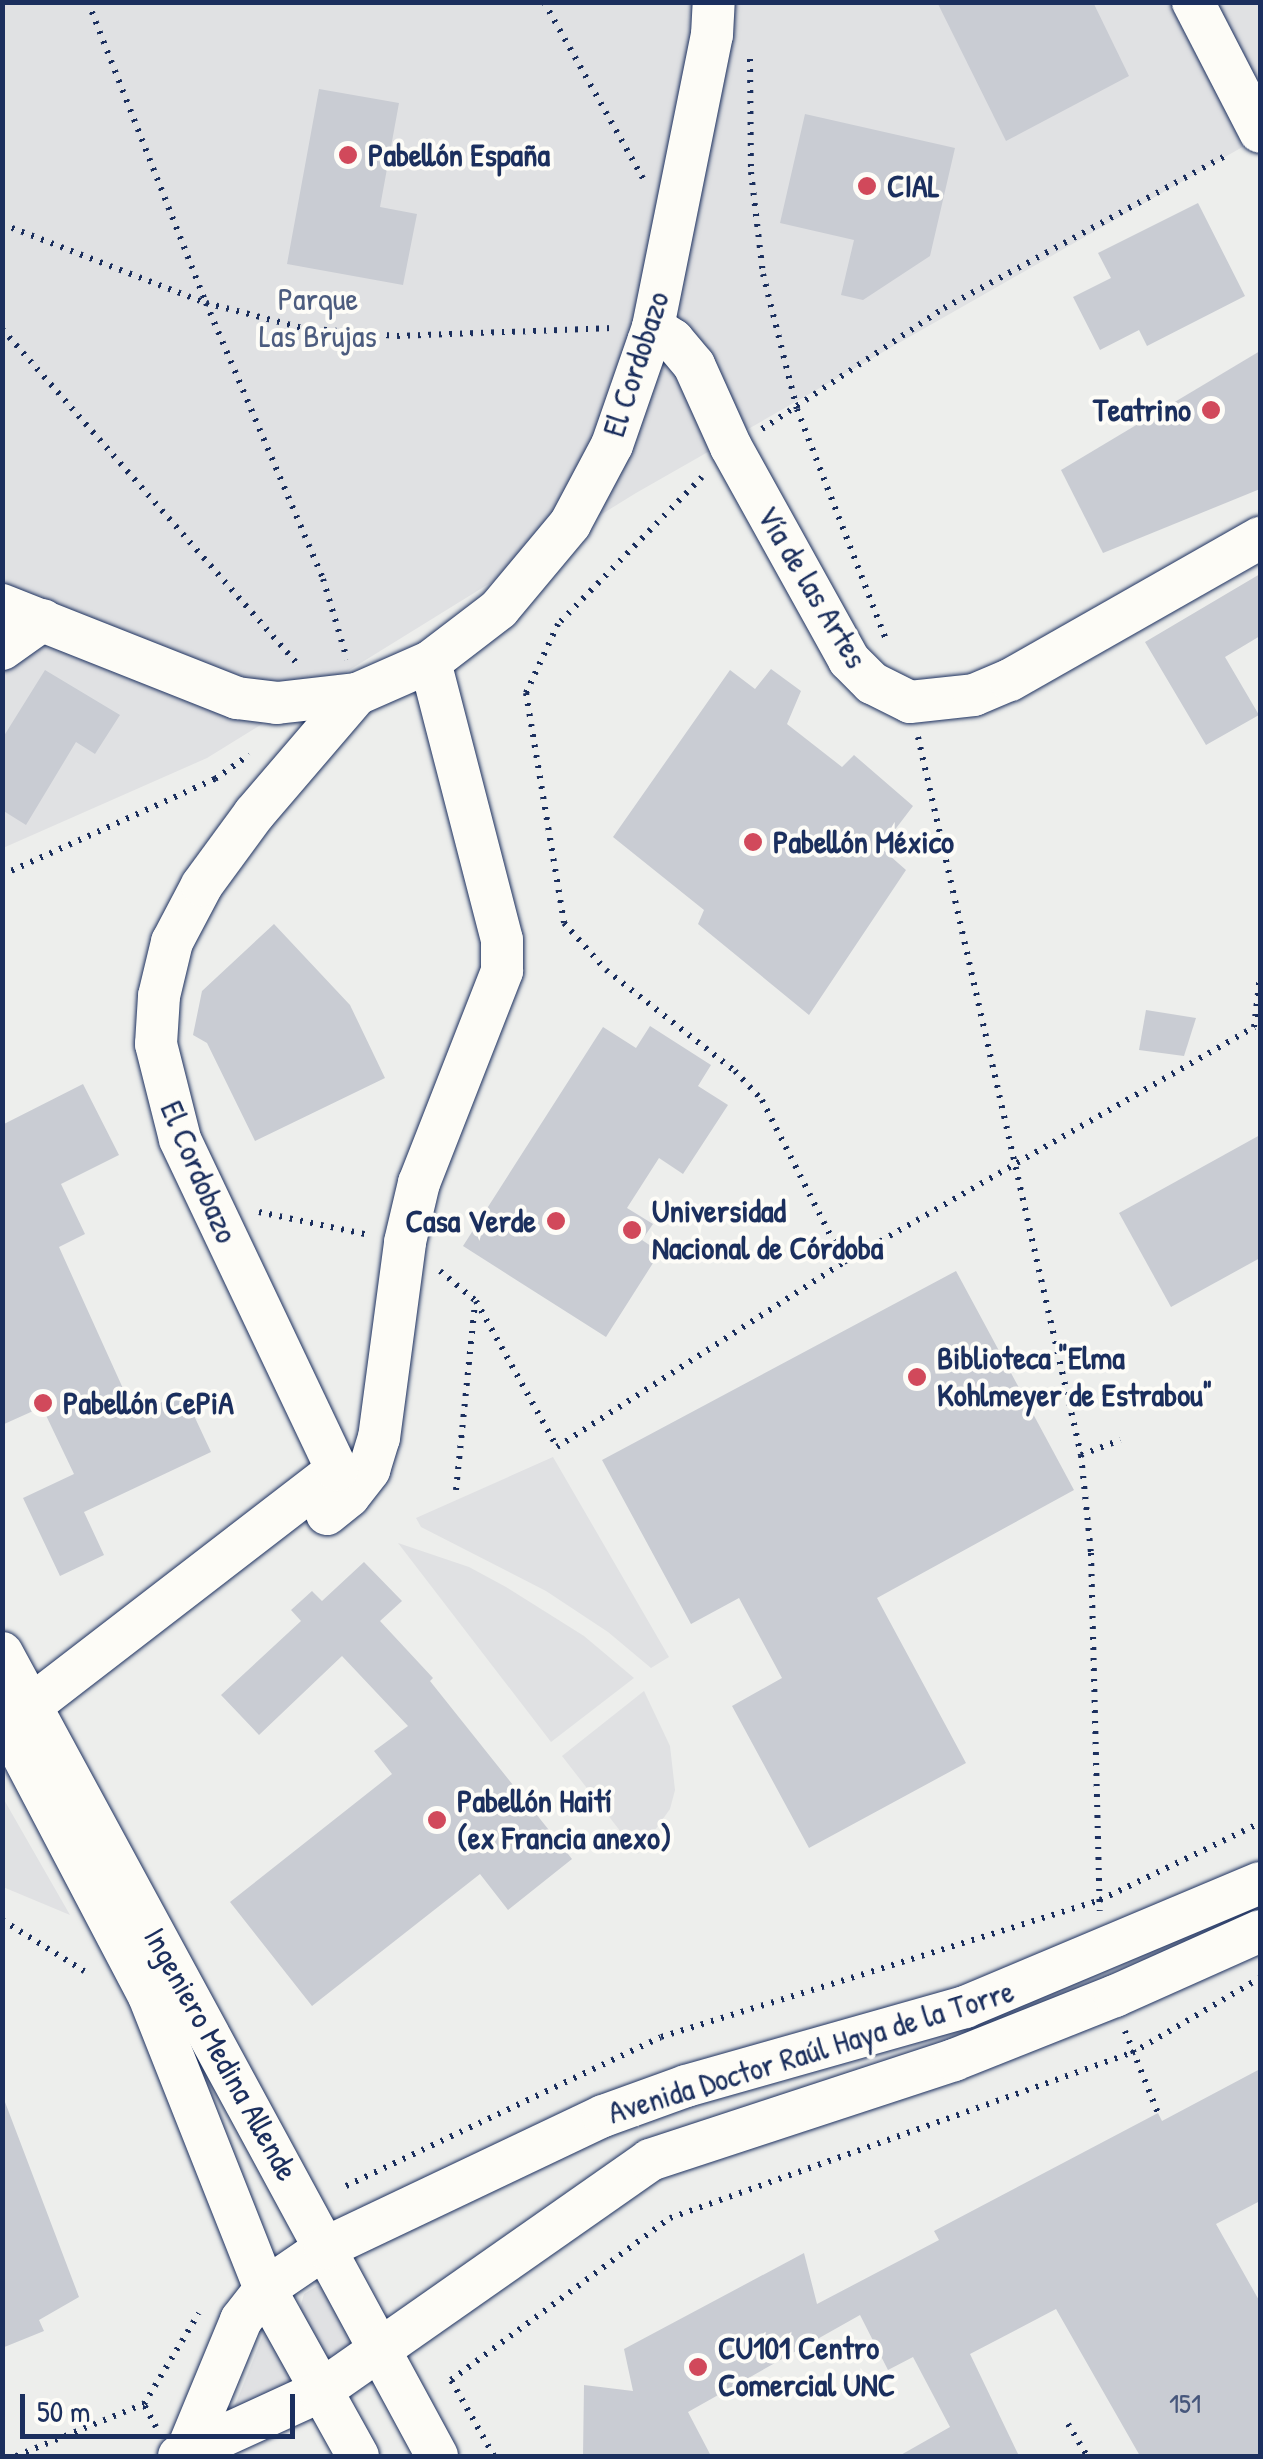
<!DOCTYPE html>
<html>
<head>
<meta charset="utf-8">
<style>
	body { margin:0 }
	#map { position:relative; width:1263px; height:2459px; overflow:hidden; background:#fdfcf7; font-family:"Patrick Hand",sans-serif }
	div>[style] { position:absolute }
	.built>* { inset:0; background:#edeeec; transform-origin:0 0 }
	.green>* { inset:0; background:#e0e1e3 }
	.building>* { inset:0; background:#c9ccd3 }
	.path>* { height:6px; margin-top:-3px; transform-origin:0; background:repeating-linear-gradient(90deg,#1b2f5e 0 2.5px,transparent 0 10.5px) }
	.roads { filter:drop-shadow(0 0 2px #1b2f5e) drop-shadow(0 0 2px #1b2f5e) }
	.minor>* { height:42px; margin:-21px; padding:0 21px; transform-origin:21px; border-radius:21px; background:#fdfcf7 }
	.dots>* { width:28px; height:28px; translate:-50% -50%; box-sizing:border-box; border:5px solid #fdfcf7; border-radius:50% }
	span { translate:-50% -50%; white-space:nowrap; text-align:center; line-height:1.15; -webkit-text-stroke:8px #fdfcf7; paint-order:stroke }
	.number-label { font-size:28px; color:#46567b }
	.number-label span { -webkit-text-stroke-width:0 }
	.poi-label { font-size:32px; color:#1b2f5e; font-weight:700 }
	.left { translate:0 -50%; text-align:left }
	.right { translate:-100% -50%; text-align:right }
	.park-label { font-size:32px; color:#4c5c7f }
	.street-label { font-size:32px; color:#1b2f5e }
	.frame { position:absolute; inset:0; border:5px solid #1b2f5e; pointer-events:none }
	.scale { position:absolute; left:20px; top:2394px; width:275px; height:45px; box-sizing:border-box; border:5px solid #1b2f5e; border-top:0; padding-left:12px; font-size:30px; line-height:35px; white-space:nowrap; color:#1b2f5e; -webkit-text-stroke:8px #fdfcf7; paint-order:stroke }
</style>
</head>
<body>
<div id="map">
	<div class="built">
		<i style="left:3px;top:3px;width:1257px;height:2453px"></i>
	</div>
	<div class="green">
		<i style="clip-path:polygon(3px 3px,1176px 3px,1260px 137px,636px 493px,207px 758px,3px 848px)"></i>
		<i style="clip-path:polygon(1207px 3px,1260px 3px,1260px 102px)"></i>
		<i style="clip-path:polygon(553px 1457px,669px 1657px,651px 1668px,608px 1632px,546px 1591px,421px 1527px,416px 1518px)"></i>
		<i style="clip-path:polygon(398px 1543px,469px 1567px,506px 1587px,584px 1636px,634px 1678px,551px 1742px)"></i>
		<i style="clip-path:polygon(644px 1691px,670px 1746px,675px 1790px,670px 1809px,638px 1854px,562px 1756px)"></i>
		<i style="clip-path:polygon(3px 1798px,70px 1915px,3px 1887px)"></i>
		<i style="clip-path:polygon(317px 2286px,331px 2289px,355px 2341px,338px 2355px,326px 2357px,298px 2315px,304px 2294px)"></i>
		<i style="clip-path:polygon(270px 2318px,299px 2384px,232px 2413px)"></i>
	</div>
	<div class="building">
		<i style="clip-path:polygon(937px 2px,1093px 2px,1129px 76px,1006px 141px)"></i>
		<i style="clip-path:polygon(319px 89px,399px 103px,380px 207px,417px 214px,403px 285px,287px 264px)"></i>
		<i style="clip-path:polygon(805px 114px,955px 148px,930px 256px,863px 300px,841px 295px,854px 240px,780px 223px)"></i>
		<i style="clip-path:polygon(1198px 203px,1245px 296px,1147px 346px,1139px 330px,1100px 350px,1073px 297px,1111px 278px,1098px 253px)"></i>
		<i style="clip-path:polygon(1260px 351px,1260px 489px,1103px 553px,1061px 470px)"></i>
		<i style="clip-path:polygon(1260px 574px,1260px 636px,1225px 657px,1259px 715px,1206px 745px,1145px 642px)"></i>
		<i style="clip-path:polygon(771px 669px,801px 691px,787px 724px,842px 767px,854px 755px,913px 806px,881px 848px,906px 870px,809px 1015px,698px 924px,704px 910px,613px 837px,730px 670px,755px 689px)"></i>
		<i style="clip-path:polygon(45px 670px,120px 715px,95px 754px,76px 742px,26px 825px,2px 810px,2px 739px)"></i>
		<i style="clip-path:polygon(274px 924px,350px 1005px,385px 1078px,255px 1141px,207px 1043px,193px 1035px,202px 991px)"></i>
		<i style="clip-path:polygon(1146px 1010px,1196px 1018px,1184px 1056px,1139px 1050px)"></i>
		<i style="clip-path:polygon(650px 1026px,711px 1065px,698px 1086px,728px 1105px,683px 1174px,659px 1158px,627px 1208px,653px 1224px,642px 1240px,660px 1252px,606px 1337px,463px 1246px,603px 1027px,636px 1048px)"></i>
		<i style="clip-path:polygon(83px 1084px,119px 1155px,61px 1184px,85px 1234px,59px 1247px,135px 1415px,183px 1392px,211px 1452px,84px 1512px,104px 1555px,60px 1576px,23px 1498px,74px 1474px,42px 1407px,2px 1425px,2px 1125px)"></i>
		<i style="clip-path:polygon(1260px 1135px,1260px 1258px,1171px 1307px,1119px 1213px)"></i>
		<i style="clip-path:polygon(956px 1271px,1074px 1490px,877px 1598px,966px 1763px,809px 1848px,732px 1706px,782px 1678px,739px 1598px,691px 1624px,602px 1460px)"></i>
		<i style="clip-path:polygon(364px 1562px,402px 1601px,380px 1621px,433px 1678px,430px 1681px,572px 1859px,508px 1910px,480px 1874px,312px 2006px,230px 1902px,392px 1774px,374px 1751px,408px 1726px,342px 1656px,259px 1735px,221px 1695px,301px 1621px,291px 1610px,312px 1591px,322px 1601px)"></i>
		<i style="clip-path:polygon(1260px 2069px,1260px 2201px,1216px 2224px,1260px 2302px,1260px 2456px,1140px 2456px,1056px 2309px,970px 2354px,1019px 2456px,899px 2456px,950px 2427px,913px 2357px,888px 2370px,860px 2315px,688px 2412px,711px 2456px,583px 2456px,584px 2385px,633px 2391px,624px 2349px,804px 2253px,817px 2304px,939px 2240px,934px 2231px,1158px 2113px,1162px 2121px)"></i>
		<i style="clip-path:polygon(5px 2102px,79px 2297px,39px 2320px,44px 2331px,2px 2348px)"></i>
	</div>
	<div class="path">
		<i style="left:88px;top:2px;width:323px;rotate:68.6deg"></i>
		<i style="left:206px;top:303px;width:300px;rotate:67deg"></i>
		<i style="left:323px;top:579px;width:84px;rotate:73.3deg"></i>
		<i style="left:544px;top:2px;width:204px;rotate:60.7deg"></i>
		<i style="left:750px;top:59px;width:113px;rotate:89.5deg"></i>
		<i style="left:751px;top:172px;width:103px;rotate:83.3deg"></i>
		<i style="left:763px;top:274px;width:139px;rotate:75.9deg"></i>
		<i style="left:797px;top:409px;width:248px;rotate:68.9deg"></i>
		<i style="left:2px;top:224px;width:219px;rotate:21.2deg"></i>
		<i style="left:206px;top:303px;width:100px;rotate:14.5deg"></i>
		<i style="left:303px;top:328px;width:94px;rotate:4.9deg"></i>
		<i style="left:397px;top:336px;width:216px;rotate:-2.1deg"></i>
		<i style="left:2px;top:329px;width:444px;rotate:48.6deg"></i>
		<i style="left:762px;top:429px;width:219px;rotate:-33.6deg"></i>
		<i style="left:944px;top:308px;width:324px;rotate:-28.4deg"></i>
		<i style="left:702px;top:477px;width:206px;rotate:134.4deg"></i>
		<i style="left:558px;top:624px;width:76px;rotate:114.9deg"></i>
		<i style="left:526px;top:693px;width:233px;rotate:80.6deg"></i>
		<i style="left:564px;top:923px;width:63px;rotate:48.2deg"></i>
		<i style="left:606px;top:970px;width:164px;rotate:38.1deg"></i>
		<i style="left:735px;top:1071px;width:40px;rotate:47deg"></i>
		<i style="left:762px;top:1100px;width:182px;rotate:63.2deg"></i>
		<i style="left:918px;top:737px;width:736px;rotate:77.21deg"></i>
		<i style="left:1081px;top:1455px;width:99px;rotate:84.2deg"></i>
		<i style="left:1091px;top:1553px;width:358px;rotate:88.6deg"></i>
		<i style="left:2px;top:875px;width:234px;rotate:-24.3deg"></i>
		<i style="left:215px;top:779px;width:42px;rotate:-35.2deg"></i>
		<i style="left:259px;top:1212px;width:112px;rotate:11.8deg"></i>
		<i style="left:440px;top:1271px;width:47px;rotate:39.8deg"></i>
		<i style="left:476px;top:1301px;width:167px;rotate:61deg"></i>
		<i style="left:557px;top:1447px;width:341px;rotate:-32.8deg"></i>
		<i style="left:844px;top:1262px;width:473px;rotate:-29.8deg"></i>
		<i style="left:1254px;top:1027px;width:51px;rotate:-83.3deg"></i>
		<i style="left:1081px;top:1455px;width:42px;rotate:-21deg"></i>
		<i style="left:456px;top:1490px;width:189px;rotate:-84.2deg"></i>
		<i style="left:2px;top:1920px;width:97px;rotate:31.9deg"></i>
		<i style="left:1125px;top:2031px;width:88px;rotate:68.1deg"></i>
		<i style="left:346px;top:2186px;width:348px;rotate:-25.3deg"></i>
		<i style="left:661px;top:2037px;width:460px;rotate:-17.3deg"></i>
		<i style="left:1100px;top:1900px;width:178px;rotate:-25.7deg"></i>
		<i style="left:1068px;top:2424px;width:37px;rotate:59deg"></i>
		<i style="left:156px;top:2427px;width:26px;rotate:-118deg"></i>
		<i style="left:144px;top:2404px;width:106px;rotate:-58.9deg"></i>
		<i style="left:16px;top:2456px;width:138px;rotate:-22.1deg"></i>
		<i style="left:494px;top:2456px;width:87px;rotate:-119.5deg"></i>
		<i style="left:451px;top:2380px;width:272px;rotate:-36.5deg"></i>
		<i style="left:670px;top:2218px;width:491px;rotate:-19.7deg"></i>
		<i style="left:1132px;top:2053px;width:148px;rotate:-30.4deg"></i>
	</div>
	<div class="roads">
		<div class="minor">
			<i style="left:1193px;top:2px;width:146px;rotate:62.7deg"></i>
			<i style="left:653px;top:327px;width:24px;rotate:33deg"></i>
			<i style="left:673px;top:340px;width:33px;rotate:50deg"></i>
			<i style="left:694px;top:365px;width:90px;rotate:65.7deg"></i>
			<i style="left:731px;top:447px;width:244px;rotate:61deg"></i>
			<i style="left:849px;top:660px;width:33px;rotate:45deg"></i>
			<i style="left:872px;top:683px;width:42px;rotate:26.6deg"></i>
			<i style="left:910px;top:702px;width:64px;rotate:-6.2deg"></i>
			<i style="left:974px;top:695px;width:39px;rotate:-23deg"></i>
			<i style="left:1010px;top:680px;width:288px;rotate:-29.6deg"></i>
			<i style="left:2px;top:605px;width:253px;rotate:21.6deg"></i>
			<i style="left:237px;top:698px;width:40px;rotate:7.1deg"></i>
			<i style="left:277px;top:703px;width:81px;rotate:-6.4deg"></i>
			<i style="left:2px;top:649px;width:50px;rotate:-35.3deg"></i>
			<i style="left:327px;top:1514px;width:28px;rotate:-39deg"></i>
			<i style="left:349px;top:1496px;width:33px;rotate:-52deg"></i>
			<i style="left:369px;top:1470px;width:34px;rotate:-73deg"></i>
			<i style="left:379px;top:1438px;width:198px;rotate:-82.4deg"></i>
			<i style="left:405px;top:1242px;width:61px;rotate:-76.7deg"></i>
			<i style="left:419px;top:1183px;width:228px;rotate:-68.6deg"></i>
			<i style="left:502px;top:971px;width:31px;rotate:-90deg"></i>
			<i style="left:502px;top:940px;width:287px;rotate:-104.5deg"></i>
			<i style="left:2px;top:1653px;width:913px;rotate:61.55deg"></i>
			<i style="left:2px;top:1716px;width:316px;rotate:62.3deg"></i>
			<i style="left:149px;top:1996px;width:315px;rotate:68.4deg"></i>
			<i style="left:265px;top:2289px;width:191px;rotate:60.9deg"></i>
			<i style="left:7px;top:1724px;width:416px;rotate:-37.6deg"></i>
			<i style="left:337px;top:1470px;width:366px;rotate:-115.4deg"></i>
			<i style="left:180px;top:1139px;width:98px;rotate:-104.2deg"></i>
			<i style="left:156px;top:1044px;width:48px;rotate:-86.4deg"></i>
			<i style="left:159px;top:996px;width:56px;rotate:-76.5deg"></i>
			<i style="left:172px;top:942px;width:64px;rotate:-62.2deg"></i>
			<i style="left:202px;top:885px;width:88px;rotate:-53.8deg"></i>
			<i style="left:254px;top:814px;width:158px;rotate:-49.4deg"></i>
			<i style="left:357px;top:694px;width:80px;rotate:-23.7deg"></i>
			<i style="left:430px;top:662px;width:87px;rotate:-37.5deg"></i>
			<i style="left:499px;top:609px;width:111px;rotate:-50.1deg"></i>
			<i style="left:570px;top:524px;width:89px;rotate:-62deg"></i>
			<i style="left:612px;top:445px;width:125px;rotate:-70.8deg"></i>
			<i style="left:653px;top:327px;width:298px;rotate:-78.6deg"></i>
			<i style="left:712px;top:35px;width:33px;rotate:-87deg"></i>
			<i style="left:186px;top:2453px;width:144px;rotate:-67.5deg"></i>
			<i style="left:241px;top:2320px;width:39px;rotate:-52deg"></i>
			<i style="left:265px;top:2289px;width:73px;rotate:-34.3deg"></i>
			<i style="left:325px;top:2248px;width:308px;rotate:-25.4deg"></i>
			<i style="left:603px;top:2116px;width:88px;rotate:-19.9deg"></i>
			<i style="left:686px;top:2086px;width:290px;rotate:-15.8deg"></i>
			<i style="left:965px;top:2007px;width:320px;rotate:-22.8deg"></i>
			<i style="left:179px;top:2456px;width:154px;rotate:-24.6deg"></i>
			<i style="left:319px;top:2392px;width:404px;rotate:-35deg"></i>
			<i style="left:650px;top:2160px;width:320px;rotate:-18.2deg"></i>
			<i style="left:954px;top:2060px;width:173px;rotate:-21.7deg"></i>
			<i style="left:1115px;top:1996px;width:159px;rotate:-24.1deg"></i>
		</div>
	</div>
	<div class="dots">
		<i style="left:348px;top:155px;background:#d1495b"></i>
		<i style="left:867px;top:186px;background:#d1495b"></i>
		<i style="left:1211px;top:410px;background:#d1495b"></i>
		<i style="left:753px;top:842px;background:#d1495b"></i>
		<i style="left:556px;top:1221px;background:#d1495b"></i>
		<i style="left:632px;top:1230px;background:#d1495b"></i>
		<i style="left:917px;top:1377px;background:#d1495b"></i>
		<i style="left:43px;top:1403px;background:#d1495b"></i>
		<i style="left:437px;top:1820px;background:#d1495b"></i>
		<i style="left:698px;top:2367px;background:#d1495b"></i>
	</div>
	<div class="number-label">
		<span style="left:1185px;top:2403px">151</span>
	</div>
	<div class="poi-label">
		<span class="left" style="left:368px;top:155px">Pabellón España</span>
		<span class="left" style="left:887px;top:186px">CIAL</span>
		<span class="right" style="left:1191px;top:410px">Teatrino</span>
		<span class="left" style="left:773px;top:842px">Pabellón México</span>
		<span class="left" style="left:652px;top:1230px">Universidad<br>Nacional de Córdoba</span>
		<span class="right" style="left:536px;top:1221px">Casa Verde</span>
		<span class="left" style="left:937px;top:1377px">Biblioteca "Elma<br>Kohlmeyer de Estrabou"</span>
		<span class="left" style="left:63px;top:1403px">Pabellón CePiA</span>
		<span class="left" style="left:457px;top:1820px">Pabellón Haití<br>(ex Francia anexo)</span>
		<span class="left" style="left:718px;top:2367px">CU101 Centro<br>Comercial UNC</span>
	</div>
	<div class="park-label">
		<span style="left:318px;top:318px">Parque<br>Las Brujas</span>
	</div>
	<div class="street-label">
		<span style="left:636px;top:364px;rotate:-72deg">El Cordobazo</span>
		<span style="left:812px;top:587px;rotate:59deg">Vía de las Artes</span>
		<span style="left:199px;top:1172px;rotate:67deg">El Cordobazo</span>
		<span style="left:811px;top:2052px;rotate:-17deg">Avenida Doctor Raúl Haya de la Torre</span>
		<span style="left:221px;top:2054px;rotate:61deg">Ingeniero Medina Allende</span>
	</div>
	<div class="frame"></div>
	<div class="scale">50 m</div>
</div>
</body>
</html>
